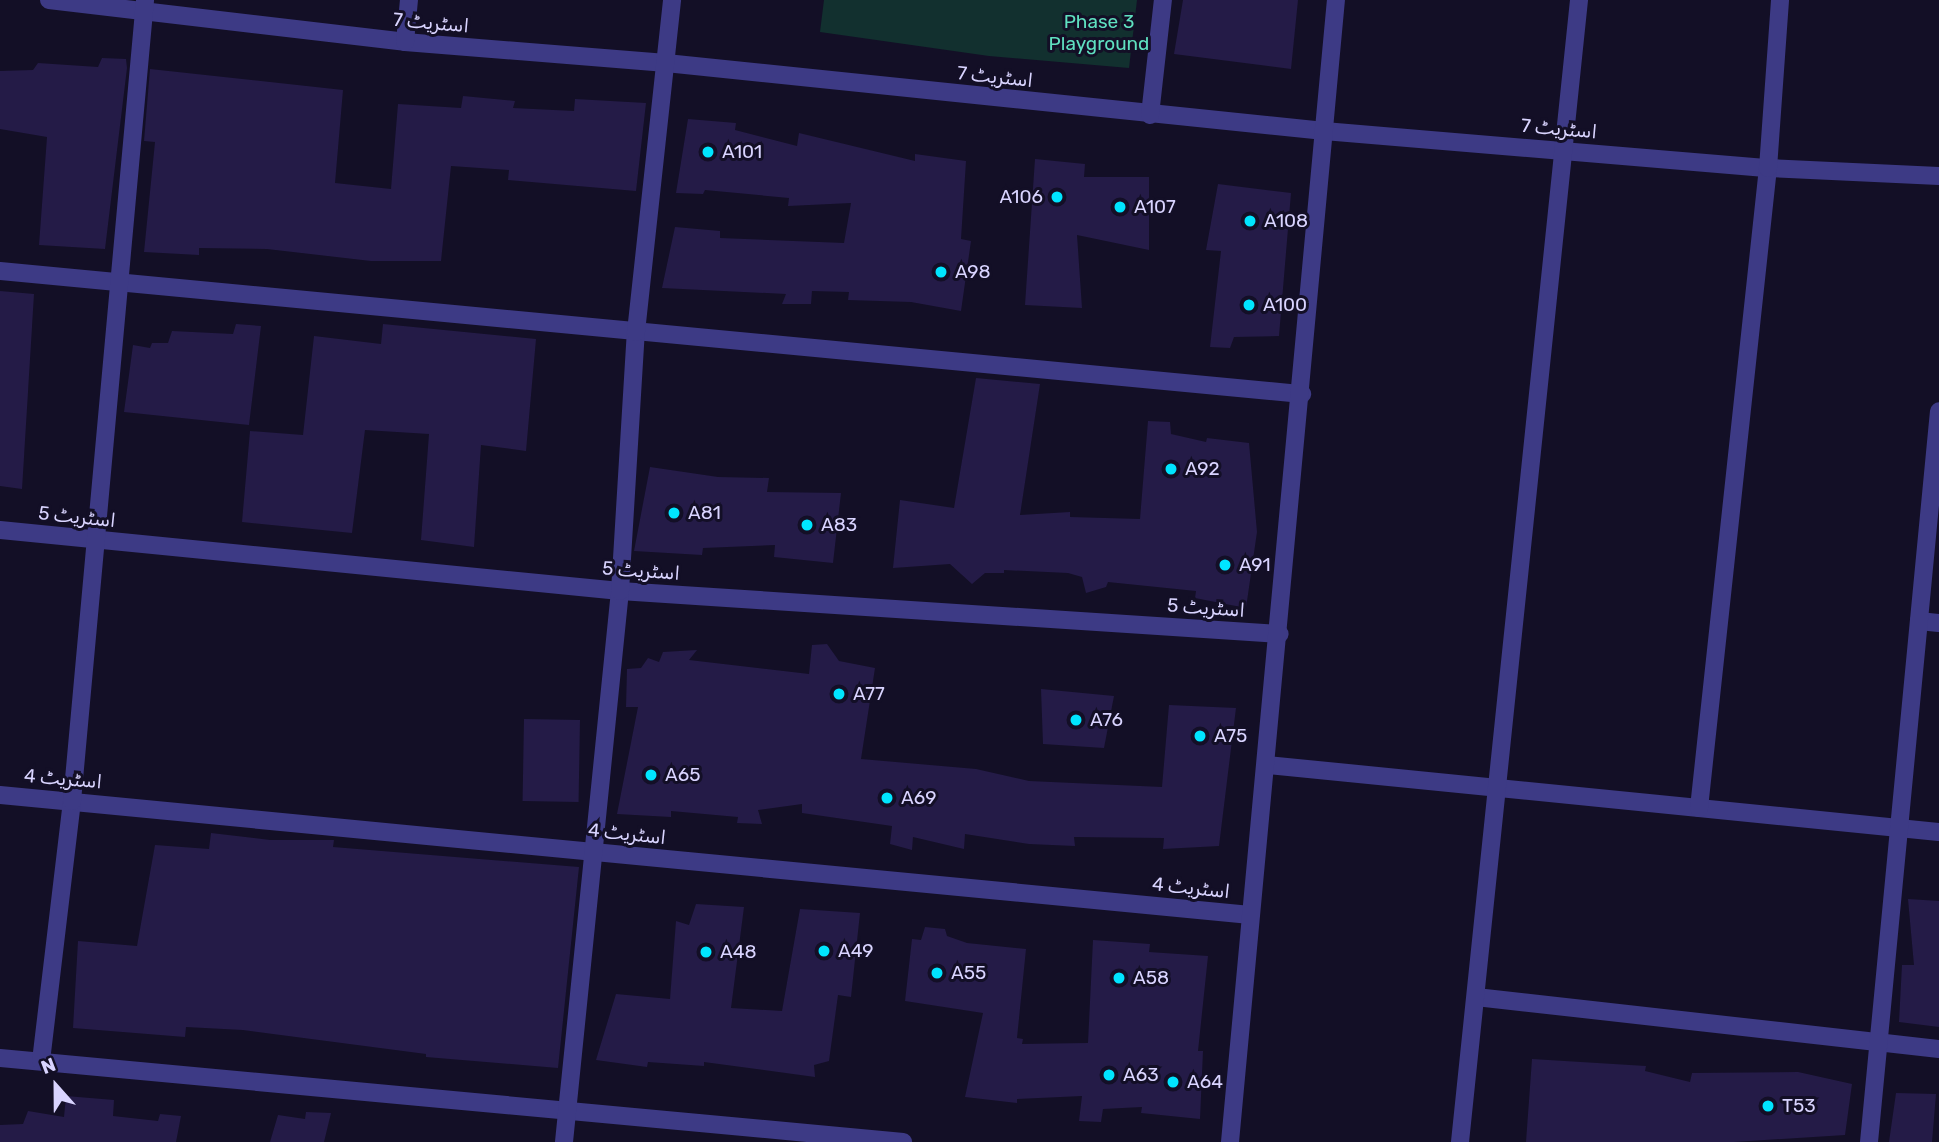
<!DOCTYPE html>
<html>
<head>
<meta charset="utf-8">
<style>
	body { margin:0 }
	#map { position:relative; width:1939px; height:1142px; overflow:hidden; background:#130f26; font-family:Rubik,"Noto Sans Arabic",sans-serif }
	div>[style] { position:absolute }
	.green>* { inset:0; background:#12302f }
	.building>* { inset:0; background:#241b47; transform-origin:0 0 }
	.minor>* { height:18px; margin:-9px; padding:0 9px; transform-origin:9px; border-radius:9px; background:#3d3a85 }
	.dots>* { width:19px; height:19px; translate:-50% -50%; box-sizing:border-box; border:4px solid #130f26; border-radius:50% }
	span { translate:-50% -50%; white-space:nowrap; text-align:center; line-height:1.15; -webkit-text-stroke:6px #130f26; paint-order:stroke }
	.park-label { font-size:19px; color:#5fe0c0 }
	.street-label { font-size:19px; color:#d9d4ff }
	.poi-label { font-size:19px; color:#d9d4ff }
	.left { translate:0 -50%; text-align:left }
	.right { translate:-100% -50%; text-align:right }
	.north { position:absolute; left:21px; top:1051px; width:70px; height:70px; -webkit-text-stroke:5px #130f26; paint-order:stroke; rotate:339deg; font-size:19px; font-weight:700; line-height:28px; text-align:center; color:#d9d4ff }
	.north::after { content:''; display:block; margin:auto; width:24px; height:32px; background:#d9d4ff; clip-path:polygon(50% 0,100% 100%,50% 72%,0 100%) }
</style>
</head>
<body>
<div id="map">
	<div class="green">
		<i style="clip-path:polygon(824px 0,1137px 0,1129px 68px,989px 56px,820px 32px)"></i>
	</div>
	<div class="building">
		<i style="clip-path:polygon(1183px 0,1298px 0,1291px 69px,1174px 54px)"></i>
		<i style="clip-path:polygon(102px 58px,126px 59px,127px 68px,105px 249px,39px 245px,47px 137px,0 129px,0 71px,33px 70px,38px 63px,98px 67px)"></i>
		<i style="clip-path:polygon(150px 69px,343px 90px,335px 183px,391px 189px,398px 104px,461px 108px,463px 96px,515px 101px,513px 108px,574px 111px,575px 99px,646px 103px,636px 191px,508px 180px,509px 170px,451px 166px,441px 261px,371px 261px,267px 249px,199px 248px,199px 255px,144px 252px,155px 142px,144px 141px)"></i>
		<i style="clip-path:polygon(688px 119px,736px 123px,735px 130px,797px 146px,799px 133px,915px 161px,915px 154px,966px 161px,961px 239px,971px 241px,961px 311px,911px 302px,848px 300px,849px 292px,812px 291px,811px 304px,782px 304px,786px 294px,662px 288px,675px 227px,720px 231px,720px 238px,844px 243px,851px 203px,788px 206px,789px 198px,705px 190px,703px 194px,676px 193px)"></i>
		<i style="clip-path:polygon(1035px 159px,1085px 164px,1084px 177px,1149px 177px,1149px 250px,1077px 235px,1082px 308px,1025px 305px)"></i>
		<i style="clip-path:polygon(1218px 184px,1291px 193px,1279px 336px,1234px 337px,1230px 348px,1210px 347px,1221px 251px,1206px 250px)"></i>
		<i style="clip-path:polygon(0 291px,34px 294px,22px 489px,0 486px)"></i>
		<i style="clip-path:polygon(236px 324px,261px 326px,249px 425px,124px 412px,133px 345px,150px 348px,152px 343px,168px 343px,172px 331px,233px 334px)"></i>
		<i style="clip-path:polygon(383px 324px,536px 339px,526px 451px,481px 445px,474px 547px,421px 540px,429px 434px,365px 430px,352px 533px,242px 522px,250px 431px,303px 435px,314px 336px,381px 344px)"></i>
		<i style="clip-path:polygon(976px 378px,1040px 384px,1020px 515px,1070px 512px,1070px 517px,1140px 519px,1148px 421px,1170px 422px,1171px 434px,1206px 442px,1207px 438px,1249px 443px,1257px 532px,1246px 608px,1195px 598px,1196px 591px,1108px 582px,1106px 587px,1086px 593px,1082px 577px,1068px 573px,1004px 570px,1004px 573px,985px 573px,972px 584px,950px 564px,893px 568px,900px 500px,954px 508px)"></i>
		<i style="clip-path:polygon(650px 467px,718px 477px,769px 478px,767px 492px,841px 493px,833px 563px,774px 557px,775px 545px,703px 548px,702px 555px,634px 551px)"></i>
		<i style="clip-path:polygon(827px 644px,839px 661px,875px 668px,861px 759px,976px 769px,1029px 781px,1162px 787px,1169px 705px,1236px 708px,1219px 846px,1163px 849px,1164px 838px,1074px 837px,1075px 846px,1029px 844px,965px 834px,964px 849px,913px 837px,912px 850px,890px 844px,892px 826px,802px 813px,802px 804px,758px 810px,762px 824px,737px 823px,738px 817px,671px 811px,671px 817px,617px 814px,638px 707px,626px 707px,627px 669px,641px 668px,648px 658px,659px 662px,663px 652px,697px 650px,689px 660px,809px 674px,812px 645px)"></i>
		<i style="clip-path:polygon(1041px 689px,1114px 696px,1104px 748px,1043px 744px)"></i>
		<i style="left:524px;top:719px;width:56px;height:82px;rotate:1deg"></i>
		<i style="clip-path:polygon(211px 833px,270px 840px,334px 840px,333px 847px,579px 867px,558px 1068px,426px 1057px,426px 1054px,243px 1030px,186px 1027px,185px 1037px,73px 1028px,78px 941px,137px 946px,155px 845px,209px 849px)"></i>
		<i style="clip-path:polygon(1908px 899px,1939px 901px,1939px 1027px,1899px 1022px,1902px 965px,1914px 965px)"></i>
		<i style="clip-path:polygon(696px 904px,744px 907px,731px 1008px,782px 1011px,800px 909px,860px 913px,851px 997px,838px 995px,829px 1061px,814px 1065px,815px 1077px,704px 1062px,704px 1066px,648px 1062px,647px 1067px,596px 1060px,616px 994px,670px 999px,676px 921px,689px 925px)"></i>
		<i style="clip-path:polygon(925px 927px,945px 929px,947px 936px,967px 943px,1026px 949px,1017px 1038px,1023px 1039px,1022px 1044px,1088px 1043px,1093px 940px,1150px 944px,1149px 952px,1208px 956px,1198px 1051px,1203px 1051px,1200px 1119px,1141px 1113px,1142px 1107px,1103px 1109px,1101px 1122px,1079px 1121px,1082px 1096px,1017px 1099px,1017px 1103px,965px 1097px,983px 1013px,905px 1001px,912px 939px,921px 940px)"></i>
		<i style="clip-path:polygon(1532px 1059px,1646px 1066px,1645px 1071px,1690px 1082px,1692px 1073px,1798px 1072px,1852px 1084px,1845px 1135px,1734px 1142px,1526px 1142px)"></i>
		<i style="clip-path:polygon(1896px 1093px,1936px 1094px,1932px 1142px,1889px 1142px)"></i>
		<i style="clip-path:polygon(66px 1096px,114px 1100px,113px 1116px,158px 1121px,160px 1114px,181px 1116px,176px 1142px,0 1142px,0 1125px,23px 1124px,28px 1111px,64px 1117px)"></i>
		<i style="clip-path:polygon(306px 1112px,331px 1113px,324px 1142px,270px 1142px,278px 1115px,305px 1119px)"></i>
	</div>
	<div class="minor">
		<i style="left:49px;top:0;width:358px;rotate:6.7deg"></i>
		<i style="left:405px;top:42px;width:262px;rotate:4.6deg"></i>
		<i style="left:666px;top:63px;width:662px;rotate:5.9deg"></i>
		<i style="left:1324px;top:131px;width:446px;rotate:4.8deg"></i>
		<i style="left:1768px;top:168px;width:171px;rotate:2.7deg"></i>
		<i style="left:405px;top:42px;width:42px;rotate:-84.6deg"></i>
		<i style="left:1150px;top:115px;width:116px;rotate:-83.6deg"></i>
		<i style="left:0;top:271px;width:1308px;rotate:5.4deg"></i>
		<i style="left:0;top:530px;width:623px;rotate:5.62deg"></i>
		<i style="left:620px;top:591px;width:661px;rotate:3.73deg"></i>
		<i style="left:1919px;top:621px;width:20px;rotate:6deg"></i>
		<i style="left:1268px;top:765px;width:674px;rotate:5.7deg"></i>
		<i style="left:0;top:795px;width:1256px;rotate:5.48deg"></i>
		<i style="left:1699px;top:808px;width:644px;rotate:-83.85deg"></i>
		<i style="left:1768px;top:168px;width:168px;rotate:-85.9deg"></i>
		<i style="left:1476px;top:997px;width:466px;rotate:6.4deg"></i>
		<i style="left:0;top:1058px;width:907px;rotate:5.31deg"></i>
		<i style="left:41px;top:1061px;width:262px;rotate:-83.2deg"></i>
		<i style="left:72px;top:801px;width:804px;rotate:-84.79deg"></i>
		<i style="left:564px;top:1142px;width:554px;rotate:-84.2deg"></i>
		<i style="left:620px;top:591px;width:259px;rotate:-86.5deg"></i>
		<i style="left:636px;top:332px;width:334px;rotate:-83.8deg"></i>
		<i style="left:1230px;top:1142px;width:1147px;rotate:-84.7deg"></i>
		<i style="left:1460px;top:1142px;width:1148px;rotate:-84.05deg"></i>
		<i style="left:1869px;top:1142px;width:734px;rotate:-84.53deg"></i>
	</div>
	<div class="dots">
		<i style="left:708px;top:152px;background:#00e5ff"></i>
		<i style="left:1057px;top:197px;background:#00e5ff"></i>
		<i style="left:1120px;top:207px;background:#00e5ff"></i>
		<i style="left:1250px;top:221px;background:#00e5ff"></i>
		<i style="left:941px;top:272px;background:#00e5ff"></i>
		<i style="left:1249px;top:305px;background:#00e5ff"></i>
		<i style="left:1171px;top:469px;background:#00e5ff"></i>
		<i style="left:674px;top:513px;background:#00e5ff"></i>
		<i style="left:807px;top:525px;background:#00e5ff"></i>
		<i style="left:1225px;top:565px;background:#00e5ff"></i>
		<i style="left:839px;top:694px;background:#00e5ff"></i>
		<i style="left:1076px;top:720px;background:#00e5ff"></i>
		<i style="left:1200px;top:736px;background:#00e5ff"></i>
		<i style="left:651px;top:775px;background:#00e5ff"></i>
		<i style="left:887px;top:798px;background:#00e5ff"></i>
		<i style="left:824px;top:951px;background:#00e5ff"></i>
		<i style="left:706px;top:952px;background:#00e5ff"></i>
		<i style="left:937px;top:973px;background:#00e5ff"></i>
		<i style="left:1119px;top:978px;background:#00e5ff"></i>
		<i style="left:1109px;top:1075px;background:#00e5ff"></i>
		<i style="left:1173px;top:1082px;background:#00e5ff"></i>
		<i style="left:1768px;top:1106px;background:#00e5ff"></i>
	</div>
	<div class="park-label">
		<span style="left:1099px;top:33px">Phase 3<br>Playground</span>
	</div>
	<div class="street-label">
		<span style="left:431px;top:23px;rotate:5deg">اسٹریٹ 7</span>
		<span style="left:995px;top:77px;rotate:6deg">اسٹریٹ 7</span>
		<span style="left:1559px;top:129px;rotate:5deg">اسٹریٹ 7</span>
		<span style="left:77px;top:517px;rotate:6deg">اسٹریٹ 5</span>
		<span style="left:641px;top:571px;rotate:4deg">اسٹریٹ 5</span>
		<span style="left:1206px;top:608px;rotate:4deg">اسٹریٹ 5</span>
		<span style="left:63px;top:779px;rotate:5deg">اسٹریٹ 4</span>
		<span style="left:627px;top:834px;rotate:6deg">اسٹریٹ 4</span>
		<span style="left:1191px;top:888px;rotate:6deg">اسٹریٹ 4</span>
	</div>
	<div class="poi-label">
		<span class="left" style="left:722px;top:152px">A101</span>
		<span class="right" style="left:1043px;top:197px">A106</span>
		<span class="left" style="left:1134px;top:207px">A107</span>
		<span class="left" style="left:1264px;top:221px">A108</span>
		<span class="left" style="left:955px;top:272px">A98</span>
		<span class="left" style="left:1263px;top:305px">A100</span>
		<span class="left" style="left:1185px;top:469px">A92</span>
		<span class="left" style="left:688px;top:513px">A81</span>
		<span class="left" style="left:821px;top:525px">A83</span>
		<span class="left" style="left:1239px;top:565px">A91</span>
		<span class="left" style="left:853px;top:694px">A77</span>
		<span class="left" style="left:1090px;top:720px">A76</span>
		<span class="left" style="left:1214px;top:736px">A75</span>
		<span class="left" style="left:665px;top:775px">A65</span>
		<span class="left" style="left:901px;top:798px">A69</span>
		<span class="left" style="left:838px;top:951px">A49</span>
		<span class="left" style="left:720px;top:952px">A48</span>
		<span class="left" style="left:951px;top:973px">A55</span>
		<span class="left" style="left:1133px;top:978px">A58</span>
		<span class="left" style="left:1123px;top:1075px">A63</span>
		<span class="left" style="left:1187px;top:1082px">A64</span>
		<span class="left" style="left:1782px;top:1106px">T53</span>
	</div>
	<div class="north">N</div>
</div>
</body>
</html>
